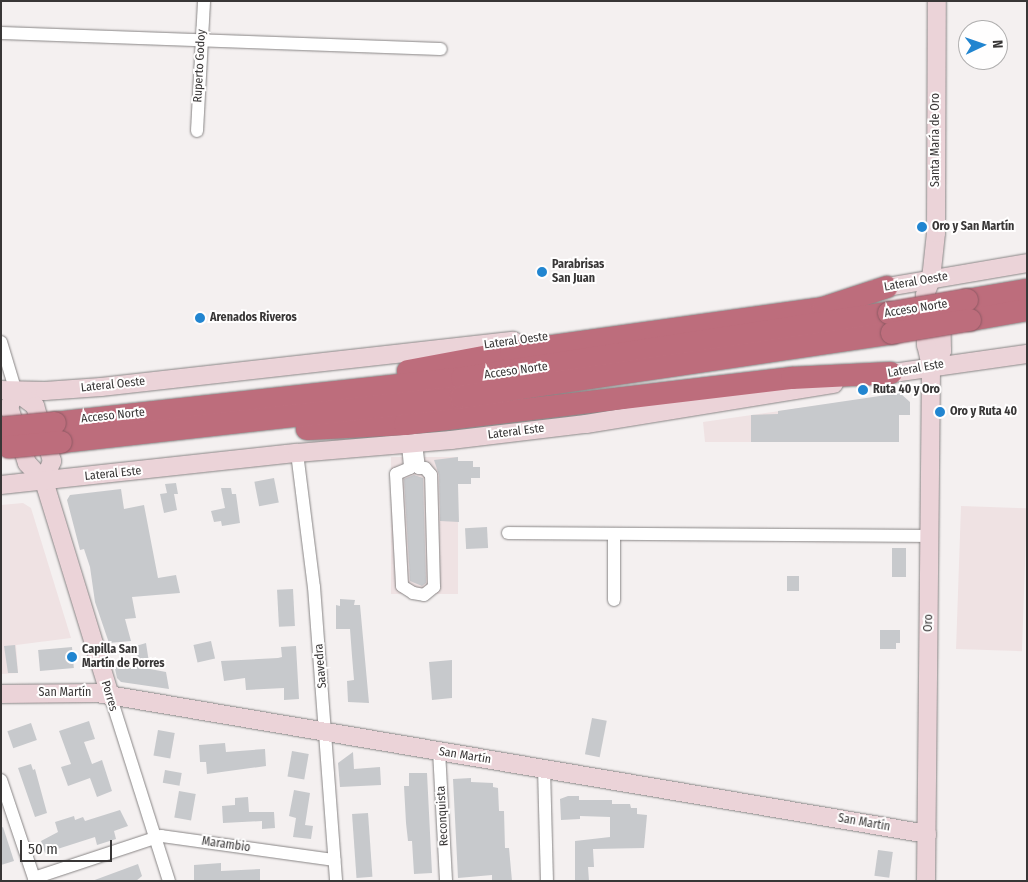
<!DOCTYPE html>
<html>
<head>
<meta charset="utf-8">
<style>
	body { margin:0 }
	#map { position:relative; width:1028px; height:882px; overflow:hidden; background:#f4f0f0; font-family:"Fira Sans Condensed",sans-serif }
	div>[style] { position:absolute }
	.built>* { inset:0; background:#efe2e3; transform-origin:0 0 }
	.building>* { inset:0; background:#c7c9cc; transform-origin:0 0 }
	.roads { filter:drop-shadow(0 0 1px #888585) drop-shadow(0 0 1px #888585) }
	.street>* { height:12px; margin:-6px; padding:0 6px; transform-origin:6px; border-radius:6px; background:#fff }
	.secondary>* { height:18px; margin:-9px; padding:0 9px; transform-origin:9px; border-radius:9px; background:#ebd3d8 }
	.highway>* { height:22px; margin:-11px; padding:0 11px; transform-origin:11px; border-radius:11px; background:#bd6d7c }
	.bridges { filter:drop-shadow(0 0 1px #8e5a64) drop-shadow(0 0 1px #8e5a64) }
	.highway-bridge>* { height:22px; margin:-11px; padding:0 11px; transform-origin:11px; border-radius:11px; background:#bd6d7c }
	.dots>* { width:14px; height:14px; translate:-50% -50%; box-sizing:border-box; border:2px solid #fffefe; border-radius:50% }
	span { translate:-50% -50%; white-space:nowrap; text-align:center; line-height:1.15; -webkit-text-stroke:4px #fffefe; paint-order:stroke }
	.street-label { font-size:12px; color:#383636 }
	.poi-label { font-size:12px; color:#383636; font-weight:700 }
	.left { translate:0 -50%; text-align:left }
	.frame { position:absolute; inset:0; border:2px solid #383636; pointer-events:none }
	.north { position:absolute; left:958px; top:20px; width:50px; height:50px; box-sizing:border-box; background:#fffefe; border:1px solid #afaeae; border-radius:50%; rotate:87deg; font-size:14px; font-weight:700; line-height:20px; text-align:center; color:#383636 }
	.north::after { content:''; display:block; margin:auto; width:18px; height:22px; background:#2185d0; clip-path:polygon(50% 0,100% 100%,50% 72%,0 100%) }
	.scale { position:absolute; left:20px; top:840px; width:92px; height:22px; box-sizing:border-box; border:2px solid #383636; border-top:0; padding-left:6px; font-size:15px; line-height:18px; white-space:nowrap; color:#383636; -webkit-text-stroke:4px #fffefe; paint-order:stroke }
</style>
</head>
<body>
<div id="map">
	<div class="built">
		<i style="clip-path:polygon(843px 402px,842px 442px,705px 442px,703px 422px)"></i>
		<i style="left:458px;top:457px;width:137px;height:67px;rotate:90deg"></i>
		<i style="clip-path:polygon(23px 503px,31px 508px,71px 638px,16px 645px,18px 673px,1px 674px,1px 505px)"></i>
		<i style="left:961px;top:506px;width:66px;height:143px;rotate:2deg"></i>
	</div>
	<div class="building">
		<i style="clip-path:polygon(900px 393px,910px 402px,910px 415px,899px 415px,899px 442px,751px 442px,751px 415px,778px 414px,778px 411px)"></i>
		<i style="clip-path:polygon(458px 457px,458px 461px,473px 461px,473px 467px,480px 467px,480px 478px,471px 478px,471px 484px,458px 484px,459px 522px,440px 521px,439px 475px,434px 460px)"></i>
		<i style="clip-path:polygon(414px 475px,423px 478px,426px 583px,422px 586px,410px 581px,404px 479px)"></i>
		<i style="left:274px;top:478px;width:25px;height:20px;rotate:79deg"></i>
		<i style="clip-path:polygon(176px 483px,178px 494px,174px 494px,177px 510px,164px 513px,160px 494px,167px 493px,165px 484px)"></i>
		<i style="clip-path:polygon(221px 488px,231px 488px,232px 494px,236px 494px,240px 523px,222px 526px,221px 521px,214px 522px,211px 511px,225px 508px)"></i>
		<i style="clip-path:polygon(121px 489px,124px 509px,144px 505px,158px 578px,176px 575px,180px 593px,132px 597px,136px 618px,125px 619px,131px 641px,109px 643px,95px 602px,90px 567px,84px 549px,80px 550px,67px 500px,70px 495px)"></i>
		<i style="left:487px;top:527px;width:21px;height:22px;rotate:87deg"></i>
		<i style="left:892px;top:548px;width:14px;height:29px"></i>
		<i style="left:787px;top:576px;width:12px;height:15px"></i>
		<i style="left:293px;top:589px;width:37px;height:16px;rotate:87deg"></i>
		<i style="clip-path:polygon(340px 599px,355px 600px,354px 605px,360px 605px,369px 703px,348px 702px,347px 681px,354px 680px,352px 656px,350px 629px,336px 629px,336px 605px,340px 606px)"></i>
		<i style="clip-path:polygon(880px 630px,900px 630px,900px 643px,896px 643px,896px 649px,880px 649px)"></i>
		<i style="left:211px;top:641px;width:18px;height:18px;rotate:77deg"></i>
		<i style="clip-path:polygon(146px 643px,150px 669px,166px 672px,169px 689px,121px 682px,117px 678px,114px 664px,138px 659px,136px 646px)"></i>
		<i style="clip-path:polygon(15px 645px,18px 673px,8px 673px,4px 646px)"></i>
		<i style="clip-path:polygon(296px 646px,299px 699px,284px 700px,284px 688px,246px 690px,245px 678px,224px 681px,221px 661px,278px 658px,282px 657px,281px 647px)"></i>
		<i style="left:72px;top:647px;width:21px;height:34px;rotate:85deg"></i>
		<i style="clip-path:polygon(452px 660px,452px 698px,432px 700px,429px 662px)"></i>
		<i style="left:592px;top:718px;width:15px;height:37px;rotate:11deg"></i>
		<i style="clip-path:polygon(89px 721px,95px 739px,84px 742px,92px 764px,102px 760px,112px 791px,97px 797px,90px 778px,68px 786px,61px 767px,71px 764px,59px 731px)"></i>
		<i style="left:31px;top:723px;width:18px;height:25px;rotate:71deg"></i>
		<i style="left:158px;top:730px;width:17px;height:26px;rotate:10deg"></i>
		<i style="clip-path:polygon(225px 743px,226px 752px,265px 749px,266px 766px,207px 774px,206px 762px,200px 762px,199px 745px)"></i>
		<i style="left:292px;top:751px;width:17px;height:26px;rotate:10deg"></i>
		<i style="clip-path:polygon(353px 752px,354px 769px,380px 767px,381px 785px,340px 787px,338px 763px)"></i>
		<i style="clip-path:polygon(31px 764px,33px 770px,35px 769px,47px 813px,35px 817px,18px 768px)"></i>
		<i style="left:165px;top:770px;width:17px;height:13px;rotate:10deg"></i>
		<i style="clip-path:polygon(409px 773px,427px 773px,432px 873px,414px 874px,412px 841px,408px 841px,406px 823px,404px 786px,409px 786px)"></i>
		<i style="clip-path:polygon(471px 778px,471px 782px,493px 783px,493px 787px,498px 788px,499px 811px,504px 811px,505px 848px,509px 848px,512px 881px,492px 881px,492px 875px,458px 878px,453px 779px)"></i>
		<i style="clip-path:polygon(294px 790px,310px 793px,305px 825px,313px 826px,311px 839px,293px 837px,296px 818px,289px 816px)"></i>
		<i style="left:179px;top:791px;width:17px;height:27px;rotate:10deg"></i>
		<i style="clip-path:polygon(568px 796px,579px 796px,579px 800px,612px 800px,612px 804px,630px 804px,631px 808px,637px 808px,637px 814px,647px 815px,644px 848px,593px 849px,594px 867px,588px 867px,589px 881px,575px 881px,575px 841px,610px 837px,610px 817px,580px 816px,580px 819px,561px 820px,560px 799px)"></i>
		<i style="clip-path:polygon(248px 797px,249px 812px,274px 812px,275px 828px,262px 829px,262px 821px,223px 823px,222px 806px,235px 805px,235px 798px)"></i>
		<i style="clip-path:polygon(120px 810px,128px 826px,114px 831px,116px 839px,97px 845px,95px 837px,45px 853px,41px 841px,58px 832px,55px 822px,74px 816px,75px 820px,83px 817px,85px 821px)"></i>
		<i style="left:368px;top:813px;width:64px;height:16px;rotate:86deg"></i>
		<i style="clip-path:polygon(3px 827px,14px 861px,1px 865px,1px 828px)"></i>
		<i style="left:878px;top:850px;width:15px;height:26px;rotate:8deg"></i>
		<i style="clip-path:polygon(221px 863px,221px 871px,260px 869px,260px 881px,194px 881px,194px 865px)"></i>
		<i style="clip-path:polygon(138px 864px,142px 876px,136px 881px,92px 881px)"></i>
	</div>
	<div class="roads">
		<div class="street">
			<i style="left:1px;top:33px;width:440px;rotate:2.1deg"></i>
			<i style="left:197px;top:131px;width:130px;rotate:-86.9deg"></i>
			<i style="left:1px;top:342px;width:52px;rotate:73.3deg"></i>
			<i style="left:408px;top:444px;width:24px;rotate:85deg"></i>
			<i style="left:410px;top:468px;width:15px;rotate:157deg"></i>
			<i style="left:396px;top:474px;width:112px;rotate:86.9deg"></i>
			<i style="left:402px;top:586px;width:13px;rotate:32deg"></i>
			<i style="left:413px;top:593px;width:11px;rotate:10deg"></i>
			<i style="left:424px;top:595px;width:13px;rotate:-39deg"></i>
			<i style="left:434px;top:587px;width:112px;rotate:-91.5deg"></i>
			<i style="left:431px;top:475px;width:9px;rotate:-131deg"></i>
			<i style="left:425px;top:468px;width:6px;rotate:180deg"></i>
			<i style="left:419px;top:468px;width:25px;rotate:-97deg"></i>
			<i style="left:297px;top:453px;width:135px;rotate:82.8deg"></i>
			<i style="left:314px;top:587px;width:295px;rotate:85.7deg"></i>
			<i style="left:508px;top:533px;width:422px;rotate:0.4deg"></i>
			<i style="left:614px;top:600px;width:66px;rotate:-90deg"></i>
			<i style="left:110px;top:695px;width:195px;rotate:72.4deg"></i>
			<i style="left:439px;top:751px;width:130px;rotate:86.9deg"></i>
			<i style="left:544px;top:768px;width:113px;rotate:88.5deg"></i>
			<i style="left:1px;top:780px;width:107px;rotate:71.4deg"></i>
			<i style="left:34px;top:878px;width:134px;rotate:-18.3deg"></i>
			<i style="left:161px;top:836px;width:175px;rotate:7.9deg"></i>
		</div>
		<div class="secondary">
			<i style="left:875px;top:289px;width:154px;rotate:-9.7deg"></i>
			<i style="left:931px;top:366px;width:19px;rotate:-54deg"></i>
			<i style="left:942px;top:351px;width:39px;rotate:-91deg"></i>
			<i style="left:879px;top:375px;width:149px;rotate:-8.1deg"></i>
			<i style="left:1px;top:390px;width:44px;rotate:1.3deg"></i>
			<i style="left:45px;top:391px;width:56px;rotate:-4.1deg"></i>
			<i style="left:101px;top:387px;width:415px;rotate:-6.4deg"></i>
			<i style="left:16px;top:392px;width:17px;rotate:115deg"></i>
			<i style="left:9px;top:407px;width:59px;rotate:72.2deg"></i>
			<i style="left:27px;top:463px;width:25px;rotate:47deg"></i>
			<i style="left:44px;top:481px;width:224px;rotate:72.9deg"></i>
			<i style="left:16px;top:392px;width:24px;rotate:36deg"></i>
			<i style="left:35px;top:406px;width:58px;rotate:72.8deg"></i>
			<i style="left:52px;top:461px;width:22px;rotate:112deg"></i>
			<i style="left:1px;top:485px;width:298px;rotate:-6.2deg"></i>
			<i style="left:297px;top:453px;width:155px;rotate:-4.8deg"></i>
			<i style="left:451px;top:440px;width:136px;rotate:-6.8deg"></i>
			<i style="left:586px;top:424px;width:251px;rotate:-9.2deg"></i>
			<i style="left:1px;top:694px;width:96px;rotate:-0.6deg"></i>
			<i style="left:97px;top:693px;width:842px;rotate:9.64deg"></i>
			<i style="left:926px;top:881px;width:515px;rotate:-89.44deg"></i>
			<i style="left:931px;top:366px;width:22px;rotate:-103deg"></i>
			<i style="left:926px;top:345px;width:50px;rotate:-91.1deg"></i>
			<i style="left:925px;top:295px;width:17px;rotate:-69deg"></i>
			<i style="left:931px;top:279px;width:46px;rotate:-83.8deg"></i>
			<i style="left:936px;top:233px;width:232px;rotate:-89.8deg"></i>
		</div>
		<div class="highway">
			<i style="left:967px;top:300px;width:61px;rotate:-9.5deg"></i>
			<i style="left:970px;top:320px;width:58px;rotate:-10deg"></i>
			<i style="left:408px;top:371px;width:105px;rotate:-10.5deg"></i>
			<i style="left:511px;top:352px;width:315px;rotate:-8deg"></i>
			<i style="left:823px;top:308px;width:67px;rotate:-18.2deg"></i>
			<i style="left:55px;top:423px;width:409px;rotate:-6.3deg"></i>
			<i style="left:462px;top:378px;width:432px;rotate:-8.7deg"></i>
			<i style="left:307px;top:429px;width:98px;rotate:-2.9deg"></i>
			<i style="left:405px;top:424px;width:390px;rotate:-6.8deg"></i>
			<i style="left:792px;top:378px;width:99px;rotate:-2.9deg"></i>
			<i style="left:61px;top:442px;width:403px;rotate:-6.4deg"></i>
			<i style="left:461px;top:397px;width:436px;rotate:-8.4deg"></i>
		</div>
	</div>
	<div class="bridges">
		<div class="highway-bridge">
			<i style="left:889px;top:313px;width:79px;rotate:-9.5deg"></i>
			<i style="left:892px;top:333px;width:79px;rotate:-9.5deg"></i>
			<i style="left:3px;top:428px;width:52px;rotate:-5.5deg"></i>
			<i style="left:9px;top:447px;width:52px;rotate:-5.5deg"></i>
		</div>
	</div>
	<div class="dots">
		<i style="left:922px;top:227px;background:#2185d0"></i>
		<i style="left:542px;top:272px;background:#2185d0"></i>
		<i style="left:200px;top:318px;background:#2185d0"></i>
		<i style="left:863px;top:390px;background:#2185d0"></i>
		<i style="left:940px;top:412px;background:#2185d0"></i>
		<i style="left:72px;top:657px;background:#2185d0"></i>
	</div>
	<div class="street-label">
		<span style="left:200px;top:66px;rotate:-87deg">Ruperto Godoy</span>
		<span style="left:936px;top:140px;rotate:-90deg">Santa María de Oro</span>
		<span style="left:916px;top:282px;rotate:-10deg">Lateral Oeste</span>
		<span style="left:916px;top:309px;rotate:-9deg">Acceso Norte</span>
		<span style="left:516px;top:341px;rotate:-8deg">Lateral Oeste</span>
		<span style="left:916px;top:369px;rotate:-10deg">Lateral Este</span>
		<span style="left:516px;top:371px;rotate:-8deg">Acceso Norte</span>
		<span style="left:113px;top:385px;rotate:-6deg">Lateral Oeste</span>
		<span style="left:113px;top:416px;rotate:-6deg">Acceso Norte</span>
		<span style="left:516px;top:432px;rotate:-7deg">Lateral Este</span>
		<span style="left:113px;top:474px;rotate:-6deg">Lateral Este</span>
		<span style="left:929px;top:623px;rotate:-89deg">Oro</span>
		<span style="left:321px;top:666px;rotate:-95deg">Saavedra</span>
		<span style="left:65px;top:693px">San Martín</span>
		<span style="left:109px;top:696px;rotate:73deg">Porres</span>
		<span style="left:465px;top:756px;rotate:9deg">San Martín</span>
		<span style="left:443px;top:816px;rotate:-93deg">Reconquista</span>
		<span style="left:864px;top:823px;rotate:10deg">San Martín</span>
		<span style="left:226px;top:845px;rotate:8deg">Marambio</span>
	</div>
	<div class="poi-label">
		<span class="left" style="left:932px;top:227px">Oro y San Martín</span>
		<span class="left" style="left:552px;top:272px">Parabrisas<br>San Juan</span>
		<span class="left" style="left:210px;top:318px">Arenados Riveros</span>
		<span class="left" style="left:873px;top:390px">Ruta 40 y Oro</span>
		<span class="left" style="left:950px;top:412px">Oro y Ruta 40</span>
		<span class="left" style="left:82px;top:657px">Capilla San<br>Martín de Porres</span>
	</div>
	<div class="frame"></div>
	<div class="north">N</div>
	<div class="scale">50 m</div>
</div>
</body>
</html>
